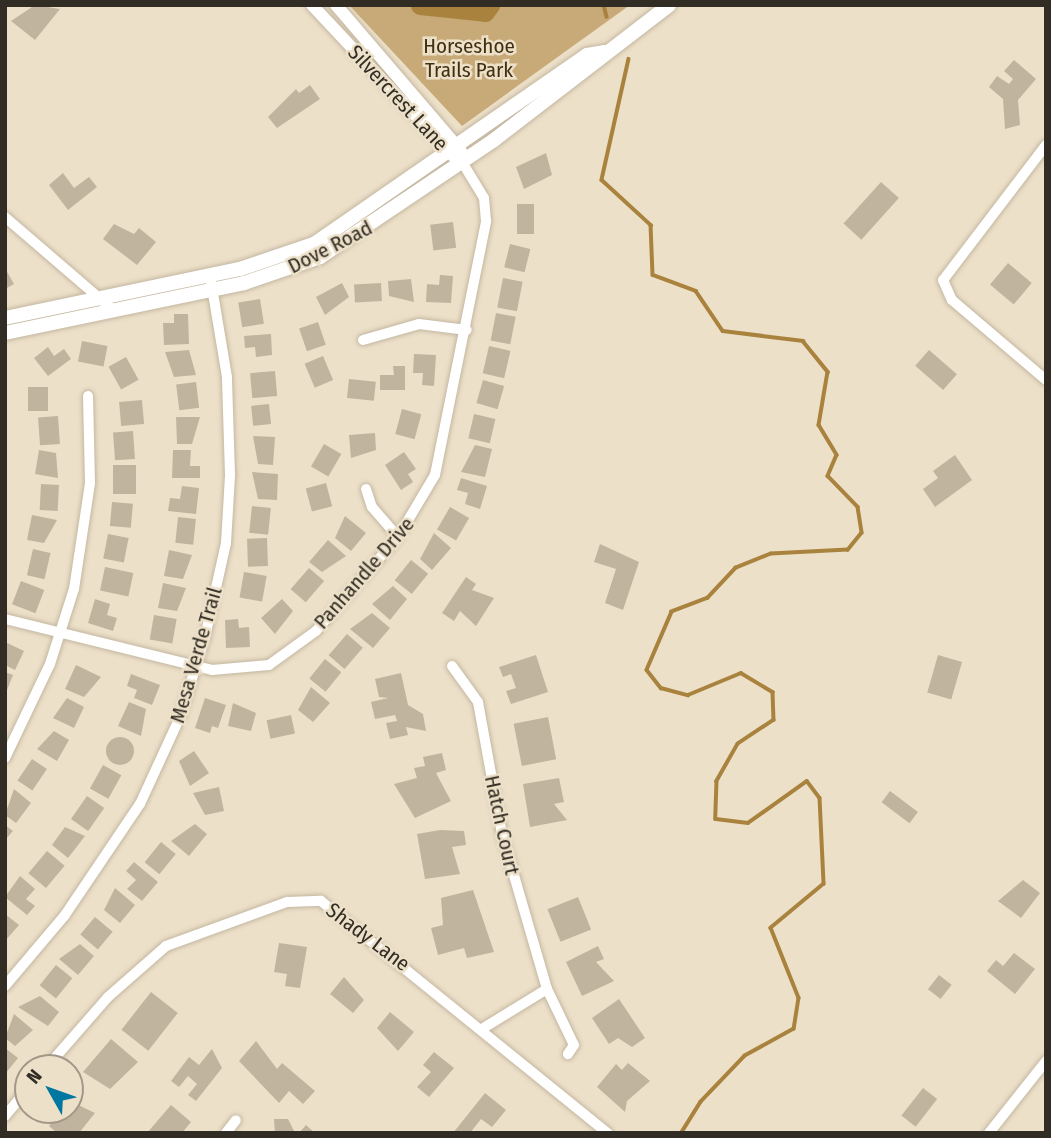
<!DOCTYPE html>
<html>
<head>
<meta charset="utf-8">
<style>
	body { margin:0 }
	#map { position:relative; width:1051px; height:1138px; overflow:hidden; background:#ede0c9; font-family:"Fira Sans Condensed",sans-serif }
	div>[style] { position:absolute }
	.green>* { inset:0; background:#c7aa77 }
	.stream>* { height:3.5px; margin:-1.75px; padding:0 1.75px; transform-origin:1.75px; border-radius:1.75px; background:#a9833e }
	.river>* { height:19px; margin:-9.5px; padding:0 9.5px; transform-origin:9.5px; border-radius:9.5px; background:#a9833e }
	.building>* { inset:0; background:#c1b49e; transform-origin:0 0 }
	.round { border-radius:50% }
	.roads { filter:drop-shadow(0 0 2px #c4b7a1) drop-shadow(0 0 2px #c4b7a1) }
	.minor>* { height:10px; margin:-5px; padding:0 5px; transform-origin:5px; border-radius:5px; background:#fff }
	.tertiary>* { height:12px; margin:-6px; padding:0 6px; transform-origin:6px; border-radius:6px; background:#fff }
	.secondary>* { height:14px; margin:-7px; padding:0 7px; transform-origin:7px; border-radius:7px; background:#fff }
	span { translate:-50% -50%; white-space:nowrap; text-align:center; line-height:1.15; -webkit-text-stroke:5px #ede0c9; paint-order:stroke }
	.park-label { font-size:21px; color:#402f10 }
	.street-label { font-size:21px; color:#322d24 }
	.frame { position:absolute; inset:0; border:7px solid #322d24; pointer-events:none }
	.north { position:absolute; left:14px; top:1054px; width:70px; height:70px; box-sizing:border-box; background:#ede0c9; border:2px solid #a29887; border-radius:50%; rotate:310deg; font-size:19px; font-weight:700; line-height:28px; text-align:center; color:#322d24 }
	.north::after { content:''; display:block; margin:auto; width:24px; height:32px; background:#0077a0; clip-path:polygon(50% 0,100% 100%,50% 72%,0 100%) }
</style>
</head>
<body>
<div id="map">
	<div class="green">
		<i style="clip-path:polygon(349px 5px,630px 5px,462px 126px)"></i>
	</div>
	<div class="stream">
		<i style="left:604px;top:5px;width:12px;rotate:76deg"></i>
		<i style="left:629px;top:59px;width:124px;rotate:102.6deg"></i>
		<i style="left:602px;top:180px;width:67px;rotate:42.6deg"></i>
		<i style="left:651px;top:225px;width:50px;rotate:87.7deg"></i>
		<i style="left:653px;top:275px;width:46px;rotate:20.4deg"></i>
		<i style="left:696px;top:291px;width:48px;rotate:56deg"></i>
		<i style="left:723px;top:331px;width:81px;rotate:7.1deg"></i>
		<i style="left:803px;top:341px;width:40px;rotate:51deg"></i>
		<i style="left:828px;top:372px;width:54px;rotate:99.6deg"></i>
		<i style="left:819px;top:425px;width:35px;rotate:59deg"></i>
		<i style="left:837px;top:455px;width:23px;rotate:113deg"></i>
		<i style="left:828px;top:476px;width:43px;rotate:45.9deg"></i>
		<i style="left:858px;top:507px;width:26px;rotate:81deg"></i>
		<i style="left:862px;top:533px;width:22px;rotate:129deg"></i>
		<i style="left:848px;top:550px;width:77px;rotate:177deg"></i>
		<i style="left:771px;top:554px;width:38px;rotate:158deg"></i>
		<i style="left:736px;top:568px;width:41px;rotate:133deg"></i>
		<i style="left:708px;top:598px;width:39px;rotate:159deg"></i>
		<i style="left:672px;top:612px;width:63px;rotate:113.3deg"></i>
		<i style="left:647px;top:670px;width:23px;rotate:52deg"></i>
		<i style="left:661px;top:688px;width:28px;rotate:15deg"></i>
		<i style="left:688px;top:695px;width:57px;rotate:-22.5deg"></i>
		<i style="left:741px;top:673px;width:37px;rotate:31deg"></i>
		<i style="left:773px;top:692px;width:28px;rotate:88deg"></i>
		<i style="left:774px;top:720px;width:43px;rotate:146.3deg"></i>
		<i style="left:738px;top:744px;width:43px;rotate:119.6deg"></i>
		<i style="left:717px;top:781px;width:38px;rotate:92deg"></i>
		<i style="left:716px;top:819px;width:32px;rotate:7deg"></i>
		<i style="left:748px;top:823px;width:72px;rotate:-35.4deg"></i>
		<i style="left:807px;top:781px;width:21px;rotate:53deg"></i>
		<i style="left:820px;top:798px;width:86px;rotate:87.3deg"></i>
		<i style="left:824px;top:884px;width:69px;rotate:140.3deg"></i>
		<i style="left:771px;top:928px;width:75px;rotate:68.2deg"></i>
		<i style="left:799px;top:998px;width:31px;rotate:99deg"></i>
		<i style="left:794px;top:1029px;width:56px;rotate:151.1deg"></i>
		<i style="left:745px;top:1056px;width:64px;rotate:133.7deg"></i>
		<i style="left:701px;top:1102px;width:36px;rotate:122deg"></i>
	</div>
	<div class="river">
		<i style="left:420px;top:5px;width:65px;rotate:6.1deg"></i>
		<i style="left:485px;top:12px;width:9px;rotate:-54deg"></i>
	</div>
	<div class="building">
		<i style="clip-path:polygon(35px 5px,60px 9px,35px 40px,11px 21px)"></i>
		<i style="clip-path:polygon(1014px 60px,1036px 79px,1018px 100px,1020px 125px,1005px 129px,1003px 99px,989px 87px,997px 76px,1009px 84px,1013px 79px,1004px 71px)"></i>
		<i style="clip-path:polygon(310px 85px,320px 99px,277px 128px,268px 117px,296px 89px,299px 93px)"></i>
		<i style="clip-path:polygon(546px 153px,552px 175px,524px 189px,516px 167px)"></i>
		<i style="clip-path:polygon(63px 173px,74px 188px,89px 177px,97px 187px,68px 210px,49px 185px)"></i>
		<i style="left:881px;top:182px;width:24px;height:56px;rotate:42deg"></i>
		<i style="left:517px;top:204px;width:17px;height:30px"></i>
		<i style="left:453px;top:222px;width:26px;height:23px;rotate:83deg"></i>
		<i style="clip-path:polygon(114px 224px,134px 234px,139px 228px,156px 242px,137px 265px,103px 239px)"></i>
		<i style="left:510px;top:244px;width:21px;height:24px;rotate:14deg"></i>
		<i style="left:1008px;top:263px;width:31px;height:28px;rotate:40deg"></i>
		<i style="clip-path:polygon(5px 268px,14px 284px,5px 289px)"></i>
		<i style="clip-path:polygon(440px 275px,453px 276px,451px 303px,426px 302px,427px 284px,439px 285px)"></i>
		<i style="left:503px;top:278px;width:20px;height:30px;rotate:11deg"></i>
		<i style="clip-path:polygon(411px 279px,414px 302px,389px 296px,388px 281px)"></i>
		<i style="clip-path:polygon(342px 283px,349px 297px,325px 315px,316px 297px)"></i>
		<i style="left:381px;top:283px;width:18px;height:27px;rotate:87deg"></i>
		<i style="left:260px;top:299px;width:25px;height:22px;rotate:81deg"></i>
		<i style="left:496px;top:313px;width:20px;height:28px;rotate:11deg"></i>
		<i style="clip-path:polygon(174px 314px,188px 314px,189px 344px,164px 345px,163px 323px,174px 323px)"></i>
		<i style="left:318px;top:322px;width:24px;height:20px;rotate:71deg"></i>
		<i style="clip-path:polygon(271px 334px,272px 355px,256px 357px,255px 347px,245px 348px,244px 336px)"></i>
		<i style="left:82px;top:341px;width:26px;height:21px;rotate:11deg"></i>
		<i style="left:489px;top:346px;width:22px;height:28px;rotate:13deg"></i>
		<i style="clip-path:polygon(48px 347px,54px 356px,64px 349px,71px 359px,48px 376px,34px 358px)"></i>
		<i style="clip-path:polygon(189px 350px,196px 375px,174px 377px,165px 352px)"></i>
		<i style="left:929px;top:350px;width:37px;height:21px;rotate:41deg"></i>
		<i style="clip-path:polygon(414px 354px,436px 355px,434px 386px,422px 385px,423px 373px,413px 373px)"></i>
		<i style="left:323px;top:356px;width:26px;height:20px;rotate:67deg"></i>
		<i style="left:126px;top:357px;width:26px;height:20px;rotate:61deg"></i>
		<i style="clip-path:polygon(393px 366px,405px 366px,405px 390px,380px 390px,380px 375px,394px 375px)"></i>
		<i style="left:275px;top:371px;width:25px;height:25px;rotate:85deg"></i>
		<i style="left:349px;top:379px;width:27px;height:19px;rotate:6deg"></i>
		<i style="left:483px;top:380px;width:22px;height:24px;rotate:16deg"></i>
		<i style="left:196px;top:382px;width:26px;height:20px;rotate:83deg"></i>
		<i style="left:28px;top:387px;width:20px;height:24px"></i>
		<i style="left:142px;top:400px;width:24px;height:23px;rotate:85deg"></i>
		<i style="left:269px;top:404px;width:20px;height:18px;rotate:84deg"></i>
		<i style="left:402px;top:409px;width:20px;height:26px;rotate:15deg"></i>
		<i style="left:474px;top:414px;width:22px;height:25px;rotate:13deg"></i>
		<i style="left:58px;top:416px;width:28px;height:20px;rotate:86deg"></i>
		<i style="clip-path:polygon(176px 417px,200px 417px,192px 444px,177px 444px)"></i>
		<i style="left:133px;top:431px;width:28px;height:20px;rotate:86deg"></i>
		<i style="clip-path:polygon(375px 433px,376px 450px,351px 458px,349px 435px)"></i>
		<i style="clip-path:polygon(253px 436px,275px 437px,273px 465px,258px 464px)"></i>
		<i style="left:324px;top:444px;width:20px;height:26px;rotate:30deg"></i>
		<i style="clip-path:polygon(475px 445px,492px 449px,485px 477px,461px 472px)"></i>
		<i style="clip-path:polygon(39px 450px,56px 453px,58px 478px,35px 474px)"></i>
		<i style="clip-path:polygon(173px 450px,191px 450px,190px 466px,200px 466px,200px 478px,172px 478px)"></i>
		<i style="clip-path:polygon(404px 452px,416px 469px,408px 474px,413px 482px,401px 490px,385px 465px)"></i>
		<i style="clip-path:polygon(955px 455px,972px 480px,935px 507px,923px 489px,938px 478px,933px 471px)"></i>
		<i style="left:113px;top:465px;width:23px;height:29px"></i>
		<i style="clip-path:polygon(252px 472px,278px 474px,277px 500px,258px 499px)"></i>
		<i style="clip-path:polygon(461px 478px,487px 486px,480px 509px,465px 504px,468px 493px,457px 490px)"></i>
		<i style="left:326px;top:483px;width:24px;height:21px;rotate:75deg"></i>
		<i style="left:41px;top:484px;width:18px;height:26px;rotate:3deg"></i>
		<i style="clip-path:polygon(182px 486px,199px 488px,196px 514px,168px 511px,170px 498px,180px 499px)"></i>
		<i style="left:112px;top:502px;width:21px;height:24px;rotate:5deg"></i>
		<i style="left:252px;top:506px;width:19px;height:27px;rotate:6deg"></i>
		<i style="left:450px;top:507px;width:22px;height:26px;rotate:30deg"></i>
		<i style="clip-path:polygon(32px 515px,57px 520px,44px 543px,27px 540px)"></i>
		<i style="clip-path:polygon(345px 516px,366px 533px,351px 551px,335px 538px)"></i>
		<i style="left:178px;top:517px;width:18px;height:26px;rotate:6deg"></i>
		<i style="clip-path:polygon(434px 533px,451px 548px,432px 570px,420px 559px)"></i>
		<i style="left:108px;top:534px;width:21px;height:25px;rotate:11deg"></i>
		<i style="left:267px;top:538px;width:28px;height:20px;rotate:88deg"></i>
		<i style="clip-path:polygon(328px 540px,346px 556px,322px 572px,309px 562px)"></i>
		<i style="clip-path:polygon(600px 544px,639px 562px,623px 610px,605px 603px,616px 569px,594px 562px)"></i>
		<i style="left:33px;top:549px;width:18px;height:27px;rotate:13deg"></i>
		<i style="clip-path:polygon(169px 550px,192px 555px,183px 579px,164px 576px)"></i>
		<i style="left:411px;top:560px;width:22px;height:26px;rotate:39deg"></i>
		<i style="left:105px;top:567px;width:29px;height:24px;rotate:12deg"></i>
		<i style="left:309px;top:568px;width:20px;height:28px;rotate:41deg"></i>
		<i style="left:244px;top:572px;width:23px;height:26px;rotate:10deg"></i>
		<i style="clip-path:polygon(466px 577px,476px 584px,472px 590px,494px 598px,476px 626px,460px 611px,454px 621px,442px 613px)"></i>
		<i style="left:21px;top:581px;width:25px;height:25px;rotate:21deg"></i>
		<i style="clip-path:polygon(163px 583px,186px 588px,177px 611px,158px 608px)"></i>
		<i style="clip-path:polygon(393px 586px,407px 599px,390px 620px,372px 604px)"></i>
		<i style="clip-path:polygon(95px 599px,110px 604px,107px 615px,117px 618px,113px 631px,88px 623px)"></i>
		<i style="clip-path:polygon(282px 599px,293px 611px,275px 634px,261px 618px)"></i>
		<i style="clip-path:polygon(372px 613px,390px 628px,373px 648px,350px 629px)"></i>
		<i style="left:154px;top:615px;width:23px;height:25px;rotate:10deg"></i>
		<i style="clip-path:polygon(238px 619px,239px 628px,249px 627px,250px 647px,226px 648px,225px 620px)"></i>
		<i style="left:347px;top:634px;width:21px;height:28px;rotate:41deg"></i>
		<i style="clip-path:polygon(5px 642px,24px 651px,15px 670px,5px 665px)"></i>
		<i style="clip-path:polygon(536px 655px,548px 692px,511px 704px,506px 691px,516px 688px,511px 674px,503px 677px,499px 667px)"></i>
		<i style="left:938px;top:655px;width:25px;height:39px;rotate:16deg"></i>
		<i style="left:325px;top:659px;width:21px;height:25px;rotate:39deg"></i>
		<i style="clip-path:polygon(76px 665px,101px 677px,84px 697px,65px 689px)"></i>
		<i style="clip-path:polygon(5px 672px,13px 675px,5px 695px)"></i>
		<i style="clip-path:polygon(401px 673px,408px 705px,423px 714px,426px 731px,406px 727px,408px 735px,390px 739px,386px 723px,397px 721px,395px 715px,375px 719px,371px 702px,388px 698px,379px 697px,375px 679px)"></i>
		<i style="clip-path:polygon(131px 674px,160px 685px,152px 705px,134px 698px,137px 690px,127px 686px)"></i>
		<i style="clip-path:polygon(311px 687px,330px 703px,313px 722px,298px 710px)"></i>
		<i style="clip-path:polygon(67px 698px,84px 707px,74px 728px,53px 718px)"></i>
		<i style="clip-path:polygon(205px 698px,226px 705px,218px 728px,212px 726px,210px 733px,195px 728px)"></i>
		<i style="clip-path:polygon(129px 702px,146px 709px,141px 736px,118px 726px)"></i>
		<i style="clip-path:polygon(233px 703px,256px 713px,251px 731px,228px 726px)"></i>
		<i style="left:291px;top:715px;width:19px;height:25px;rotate:78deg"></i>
		<i style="left:548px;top:717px;width:43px;height:35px;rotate:79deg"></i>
		<i style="clip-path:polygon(54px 731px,69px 740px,57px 761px,37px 749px)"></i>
		<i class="round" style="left:106px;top:737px;width:28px;height:28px"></i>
		<i style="clip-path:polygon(194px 751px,209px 773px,190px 786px,179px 761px)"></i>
		<i style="clip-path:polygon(442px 753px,446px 770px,436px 773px,451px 801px,415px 818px,394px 784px,417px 778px,414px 768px,425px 766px,423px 757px)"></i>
		<i style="left:32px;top:759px;width:18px;height:26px;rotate:34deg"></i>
		<i style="left:103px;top:765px;width:21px;height:27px;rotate:29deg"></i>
		<i style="clip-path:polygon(559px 778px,564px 802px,554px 804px,567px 820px,530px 827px,523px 784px)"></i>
		<i style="clip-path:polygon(219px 787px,224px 811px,205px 815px,193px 793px)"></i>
		<i style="clip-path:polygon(14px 789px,31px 803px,16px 823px,5px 815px)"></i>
		<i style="left:890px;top:791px;width:35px;height:14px;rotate:37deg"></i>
		<i style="left:87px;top:796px;width:21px;height:28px;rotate:35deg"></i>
		<i style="clip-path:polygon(195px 824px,207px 834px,189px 856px,171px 841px)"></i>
		<i style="clip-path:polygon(5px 825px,13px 831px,5px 840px)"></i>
		<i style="clip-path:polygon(65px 827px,85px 836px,68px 858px,52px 845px)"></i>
		<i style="clip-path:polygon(440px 830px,464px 831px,466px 845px,452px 847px,460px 874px,425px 879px,417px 834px)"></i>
		<i style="left:161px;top:842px;width:19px;height:26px;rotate:39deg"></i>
		<i style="left:47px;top:851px;width:23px;height:29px;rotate:40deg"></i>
		<i style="clip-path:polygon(134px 862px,158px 882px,142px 901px,127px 889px,136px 880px,126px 871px)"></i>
		<i style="clip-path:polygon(20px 876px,35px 889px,26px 899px,35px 906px,27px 915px,5px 897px)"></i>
		<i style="clip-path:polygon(1023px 880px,1040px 893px,1021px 918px,998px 901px)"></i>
		<i style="clip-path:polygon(115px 888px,135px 905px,120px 923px,104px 910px)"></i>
		<i style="clip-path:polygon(473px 890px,494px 952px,467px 958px,464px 948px,438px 955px,431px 928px,443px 925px,441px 898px)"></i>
		<i style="left:578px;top:897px;width:35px;height:33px;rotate:68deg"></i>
		<i style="clip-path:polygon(5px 914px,19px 925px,5px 941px)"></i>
		<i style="left:95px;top:917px;width:23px;height:23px;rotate:40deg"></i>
		<i style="clip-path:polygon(279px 943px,307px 947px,300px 988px,285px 986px,287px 974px,274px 972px)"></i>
		<i style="clip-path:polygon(80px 944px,94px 956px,78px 975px,59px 959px)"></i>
		<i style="clip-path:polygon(598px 946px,604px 959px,596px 962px,614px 981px,582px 996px,566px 962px)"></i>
		<i style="clip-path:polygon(1014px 953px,1035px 969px,1015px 994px,987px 971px,996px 960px,1003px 966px)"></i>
		<i style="left:56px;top:965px;width:21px;height:26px;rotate:39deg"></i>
		<i style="left:939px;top:975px;width:16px;height:18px;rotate:38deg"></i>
		<i style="clip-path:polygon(344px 977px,364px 1000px,353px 1013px,330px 994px)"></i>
		<i style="left:151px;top:992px;width:34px;height:48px;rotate:38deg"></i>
		<i style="clip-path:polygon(40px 996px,59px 1012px,48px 1026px,18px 1007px)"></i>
		<i style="clip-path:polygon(619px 999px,645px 1038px,632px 1047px,618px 1038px,609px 1044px,592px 1018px)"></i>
		<i style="clip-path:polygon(390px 1012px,414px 1032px,398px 1051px,377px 1028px)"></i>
		<i style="clip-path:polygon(14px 1014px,33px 1030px,15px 1046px,5px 1038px)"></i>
		<i style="clip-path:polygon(111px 1039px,138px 1062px,110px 1089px,83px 1072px)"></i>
		<i style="clip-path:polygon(256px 1041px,277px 1069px,282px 1063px,315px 1091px,303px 1104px,289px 1091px,279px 1103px,239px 1061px)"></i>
		<i style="clip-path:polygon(5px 1048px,18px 1058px,5px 1074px)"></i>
		<i style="clip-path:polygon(212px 1049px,222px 1068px,196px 1101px,188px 1095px,197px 1084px,188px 1076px,179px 1087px,171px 1081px,189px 1057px,199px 1065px)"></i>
		<i style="clip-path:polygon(434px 1052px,454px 1068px,429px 1097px,417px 1087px,431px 1072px,423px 1065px)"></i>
		<i style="clip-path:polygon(628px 1063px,650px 1081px,627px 1101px,625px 1112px,597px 1087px,616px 1064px,622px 1070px)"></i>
		<i style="left:923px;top:1088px;width:18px;height:35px;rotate:38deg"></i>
		<i style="clip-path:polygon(485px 1093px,506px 1110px,492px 1127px,481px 1119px,470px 1133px,453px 1133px)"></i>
		<i style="clip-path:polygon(70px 1101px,95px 1113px,79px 1133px,57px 1133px,49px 1126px,61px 1110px,70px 1110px)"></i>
		<i style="clip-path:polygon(171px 1105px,191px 1122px,182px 1133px,147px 1133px)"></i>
		<i style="clip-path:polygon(274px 1119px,288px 1119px,295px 1133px,275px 1133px)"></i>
		<i style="clip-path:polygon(306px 1125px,315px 1133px,299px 1133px)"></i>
	</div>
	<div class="roads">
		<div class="minor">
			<i style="left:1046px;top:145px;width:170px;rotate:127.3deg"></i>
			<i style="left:943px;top:280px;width:22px;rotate:66deg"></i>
			<i style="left:952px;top:300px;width:123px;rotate:40.4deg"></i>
			<i style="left:5px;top:217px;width:143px;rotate:40.7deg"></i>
			<i style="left:363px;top:340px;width:58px;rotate:-15.9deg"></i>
			<i style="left:419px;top:324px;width:48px;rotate:7.1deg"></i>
			<i style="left:366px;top:489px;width:19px;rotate:72deg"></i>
			<i style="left:372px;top:507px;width:40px;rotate:49deg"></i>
			<i style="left:5px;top:619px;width:213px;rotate:13.8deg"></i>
			<i style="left:212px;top:670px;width:57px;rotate:-5deg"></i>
			<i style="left:269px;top:665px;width:58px;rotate:-35.9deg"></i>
			<i style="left:316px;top:631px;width:125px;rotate:-48.9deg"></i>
			<i style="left:398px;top:537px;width:72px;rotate:-59.2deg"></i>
			<i style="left:435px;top:475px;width:259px;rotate:-78.6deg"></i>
			<i style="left:486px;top:221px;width:23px;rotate:-95deg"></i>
			<i style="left:484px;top:198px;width:42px;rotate:-121.4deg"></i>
			<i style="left:452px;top:666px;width:44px;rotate:54.2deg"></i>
			<i style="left:478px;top:702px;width:134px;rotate:79.7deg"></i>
			<i style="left:502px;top:834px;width:161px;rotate:73.8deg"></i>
			<i style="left:547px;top:989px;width:76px;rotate:148.4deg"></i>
			<i style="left:5px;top:758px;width:104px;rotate:-64.4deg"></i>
			<i style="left:50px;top:664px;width:79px;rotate:-72.3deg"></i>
			<i style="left:74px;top:589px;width:107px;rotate:-81.4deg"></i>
			<i style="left:90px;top:483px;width:87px;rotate:-91.3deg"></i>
			<i style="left:5px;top:986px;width:93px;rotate:-49.8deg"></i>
			<i style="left:65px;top:915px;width:134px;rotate:-56deg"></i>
			<i style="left:140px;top:804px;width:96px;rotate:-65.3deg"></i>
			<i style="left:180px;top:717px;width:84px;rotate:-72.6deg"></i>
			<i style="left:205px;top:637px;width:96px;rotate:-77.4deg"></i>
			<i style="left:226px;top:543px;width:68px;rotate:-86.6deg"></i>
			<i style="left:230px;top:475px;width:98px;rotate:-91.8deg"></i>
			<i style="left:227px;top:377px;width:103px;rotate:-99.5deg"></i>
			<i style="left:547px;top:989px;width:62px;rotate:64.3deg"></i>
			<i style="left:574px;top:1045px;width:11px;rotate:124deg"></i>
			<i style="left:46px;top:1068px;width:94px;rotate:-48.9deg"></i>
			<i style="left:108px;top:997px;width:77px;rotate:-41.3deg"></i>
			<i style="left:166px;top:946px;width:129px;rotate:-20deg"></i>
			<i style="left:287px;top:902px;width:34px;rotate:-2deg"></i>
			<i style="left:321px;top:901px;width:369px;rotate:39deg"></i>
			<i style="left:5px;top:1116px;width:35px;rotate:-50deg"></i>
			<i style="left:226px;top:1133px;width:16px;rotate:-52deg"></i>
			<i style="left:989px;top:1133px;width:92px;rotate:-51.6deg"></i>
		</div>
		<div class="tertiary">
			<i style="left:312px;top:5px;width:209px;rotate:46.9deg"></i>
			<i style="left:336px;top:5px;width:192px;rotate:49.4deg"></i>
		</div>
		<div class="secondary">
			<i style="left:5px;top:318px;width:240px;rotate:-11.8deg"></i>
			<i style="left:240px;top:269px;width:78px;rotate:-18.7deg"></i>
			<i style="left:314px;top:244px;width:332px;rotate:-34.7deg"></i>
			<i style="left:587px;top:55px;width:17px;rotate:-10deg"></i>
			<i style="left:5px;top:333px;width:244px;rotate:-11.8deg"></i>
			<i style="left:244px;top:283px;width:80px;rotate:-18.9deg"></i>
			<i style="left:320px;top:257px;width:210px;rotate:-33.9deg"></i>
			<i style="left:494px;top:140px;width:221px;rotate:-37.6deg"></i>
		</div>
	</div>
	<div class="park-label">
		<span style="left:469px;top:58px">Horseshoe<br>Trails Park</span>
	</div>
	<div class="street-label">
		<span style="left:398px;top:98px;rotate:47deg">Silvercrest Lane</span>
		<span style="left:330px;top:247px;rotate:-27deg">Dove Road</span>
		<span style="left:364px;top:573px;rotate:-49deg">Panhandle Drive</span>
		<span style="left:196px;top:655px;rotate:-74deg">Mesa Verde Trail</span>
		<span style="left:502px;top:825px;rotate:78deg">Hatch Court</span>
		<span style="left:368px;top:937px;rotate:37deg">Shady Lane</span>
	</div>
	<div class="frame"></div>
	<div class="north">N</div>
</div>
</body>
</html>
